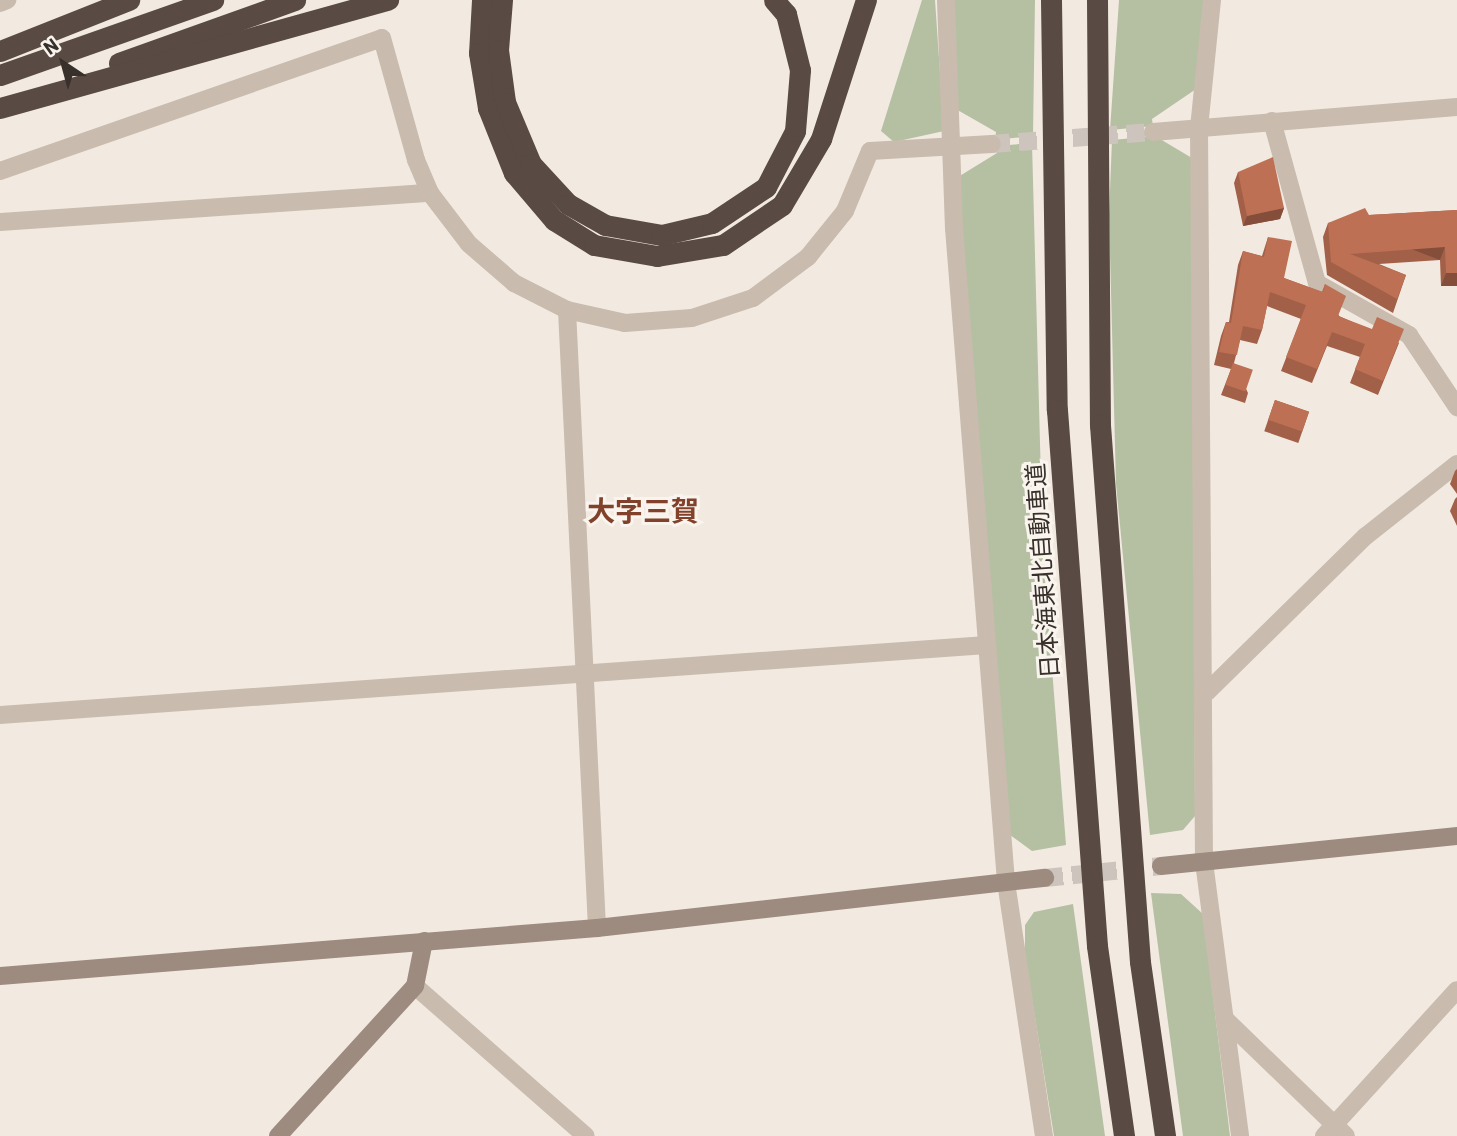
<!DOCTYPE html>
<html>
<head>
<meta charset="utf-8">
<style>
	body { margin:0 }
	#map { position:relative; width:1457px; height:1136px; overflow:hidden; background:#f2eae1; font-family:Barlow,"Noto Sans JP",sans-serif }
	div>[style] { position:absolute }
	.green>* { inset:0; background:#b5c0a2 }
	.street-tunnel>* { height:18px; margin-top:-9px; transform-origin:0; background:repeating-linear-gradient(90deg,#cdc5bd 0 18px,transparent 0 27px) }
	.secondary-tunnel>* { height:18px; margin-top:-9px; transform-origin:0; background:repeating-linear-gradient(90deg,#cdc5bd 0 18px,transparent 0 27px) }
	.street>* { height:18px; margin:-9px; padding:0 9px; transform-origin:9px; border-radius:9px; background:#c9bbad }
	.secondary>* { height:18px; margin:-9px; padding:0 9px; transform-origin:9px; border-radius:9px; background:#9d8b7f }
	.highway>* { height:21px; margin:-10.5px; padding:0 10.5px; transform-origin:10.5px; border-radius:10.5px; background:#594a43 }
	.wall>* { inset:0; background:#a36048; transform-origin:0 0 }
	.shaded-wall>* { inset:0; background:#844e3b; transform-origin:0 0 }
	.building>* { inset:0; background:#bd7054; transform-origin:0 0 }
	span { translate:-50% -50%; white-space:nowrap; text-align:center; line-height:1.15; -webkit-text-stroke:6px #f9f4ed; paint-order:stroke }
	.street-label { font-size:24px; color:#38302b }
	.quarter-label { font-size:28px; color:#81412a; font-weight:700 }
	.north { position:absolute; left:28px; top:28px; width:70px; height:70px; -webkit-text-stroke:5px #f9f4ed; paint-order:stroke; rotate:324deg; font-size:19px; font-weight:700; line-height:28px; text-align:center; color:#38302b }
	.north::after { content:''; display:block; margin:auto; width:24px; height:32px; background:#38302b; clip-path:polygon(50% 0,100% 100%,50% 72%,0 100%) }
</style>
</head>
<body>
<div id="map">
	<div class="green">
		<i style="clip-path:polygon(922px 0,935px 0,944px 131px,894px 142px,881px 131px)"></i>
		<i style="clip-path:polygon(950px 0,1035px 0,1033px 136px,995px 140px,996px 132px,954px 108px)"></i>
		<i style="clip-path:polygon(1119px 0,1206px 0,1199px 87px,1152px 119px,1153px 126px,1110px 130px)"></i>
		<i style="clip-path:polygon(1155px 136px,1192px 158px,1195px 816px,1183px 830px,1150px 835px,1116px 484px,1109px 215px,1112px 140px)"></i>
		<i style="clip-path:polygon(1032px 143px,1043px 555px,1066px 845px,1032px 851px,1006px 832px,958px 177px,997px 153px,996px 146px)"></i>
		<i style="clip-path:polygon(1151px 893px,1181px 894px,1203px 914px,1230px 1136px,1183px 1136px)"></i>
		<i style="clip-path:polygon(1073px 904px,1105px 1136px,1054px 1136px,1025px 955px,1025px 925px,1034px 912px)"></i>
	</div>
	<div class="street-tunnel">
		<i style="left:992px;top:144px;width:161px;rotate:-4.3deg"></i>
	</div>
	<div class="secondary-tunnel">
		<i style="left:1045px;top:878px;width:117px;rotate:-5.9deg"></i>
	</div>
	<div class="street">
		<i style="left:946px;top:0;width:228px;rotate:88deg"></i>
		<i style="left:954px;top:228px;width:656px;rotate:85.45deg"></i>
		<i style="left:1006px;top:882px;width:257px;rotate:81.5deg"></i>
		<i style="left:1212px;top:0;width:128px;rotate:95.8deg"></i>
		<i style="left:1199px;top:127px;width:735px;rotate:89.61deg"></i>
		<i style="left:1204px;top:862px;width:276px;rotate:82.5deg"></i>
		<i style="left:0;top:3px;width:8px;rotate:-23deg"></i>
		<i style="left:1272px;top:121px;width:168px;rotate:74.5deg"></i>
		<i style="left:1317px;top:283px;width:106px;rotate:29.5deg"></i>
		<i style="left:1409px;top:335px;width:87px;rotate:56.3deg"></i>
		<i style="left:1153px;top:132px;width:305px;rotate:-4.7deg"></i>
		<i style="left:0;top:171px;width:404px;rotate:-19.2deg"></i>
		<i style="left:382px;top:38px;width:127px;rotate:74.4deg"></i>
		<i style="left:416px;top:160px;width:36px;rotate:67deg"></i>
		<i style="left:430px;top:193px;width:64px;rotate:52.6deg"></i>
		<i style="left:469px;top:244px;width:60px;rotate:40.9deg"></i>
		<i style="left:514px;top:283px;width:59px;rotate:27deg"></i>
		<i style="left:567px;top:310px;width:59px;rotate:12.6deg"></i>
		<i style="left:625px;top:323px;width:67px;rotate:-4.3deg"></i>
		<i style="left:692px;top:318px;width:64px;rotate:-18.2deg"></i>
		<i style="left:753px;top:298px;width:69px;rotate:-36.7deg"></i>
		<i style="left:808px;top:257px;width:59px;rotate:-51.2deg"></i>
		<i style="left:845px;top:211px;width:65px;rotate:-67.4deg"></i>
		<i style="left:870px;top:151px;width:122px;rotate:-3.3deg"></i>
		<i style="left:0;top:222px;width:431px;rotate:-3.9deg"></i>
		<i style="left:567px;top:310px;width:619px;rotate:87.22deg"></i>
		<i style="left:1207px;top:692px;width:223px;rotate:-44.5deg"></i>
		<i style="left:1366px;top:536px;width:116px;rotate:-38.4deg"></i>
		<i style="left:0;top:715px;width:989px;rotate:-4.06deg"></i>
		<i style="left:415px;top:986px;width:227px;rotate:41.3deg"></i>
		<i style="left:1225px;top:1019px;width:168px;rotate:44deg"></i>
		<i style="left:1324px;top:1136px;width:197px;rotate:-47.7deg"></i>
	</div>
	<div class="secondary">
		<i style="left:1161px;top:866px;width:298px;rotate:-5.8deg"></i>
		<i style="left:0;top:976px;width:599px;rotate:-4.6deg"></i>
		<i style="left:597px;top:928px;width:451px;rotate:-6.4deg"></i>
		<i style="left:278px;top:1136px;width:203px;rotate:-47.6deg"></i>
		<i style="left:415px;top:986px;width:46px;rotate:-78.7deg"></i>
	</div>
	<div class="highway">
		<i style="left:482px;top:0;width:53px;rotate:93.2deg"></i>
		<i style="left:479px;top:53px;width:56px;rotate:80.7deg"></i>
		<i style="left:488px;top:108px;width:70px;rotate:68.2deg"></i>
		<i style="left:514px;top:173px;width:62px;rotate:49.6deg"></i>
		<i style="left:554px;top:220px;width:47px;rotate:32deg"></i>
		<i style="left:594px;top:245px;width:64px;rotate:9.9deg"></i>
		<i style="left:657px;top:256px;width:67px;rotate:-9.5deg"></i>
		<i style="left:723px;top:245px;width:71px;rotate:-34.1deg"></i>
		<i style="left:782px;top:205px;width:77px;rotate:-59.4deg"></i>
		<i style="left:821px;top:139px;width:146px;rotate:-72.1deg"></i>
		<i style="left:502px;top:0;width:50px;rotate:94.6deg"></i>
		<i style="left:498px;top:50px;width:52px;rotate:82.3deg"></i>
		<i style="left:505px;top:102px;width:67px;rotate:67.2deg"></i>
		<i style="left:531px;top:164px;width:54px;rotate:47.2deg"></i>
		<i style="left:568px;top:204px;width:43px;rotate:29.6deg"></i>
		<i style="left:605px;top:225px;width:58px;rotate:10deg"></i>
		<i style="left:662px;top:235px;width:51px;rotate:-13.5deg"></i>
		<i style="left:712px;top:223px;width:65px;rotate:-33.7deg"></i>
		<i style="left:766px;top:187px;width:63px;rotate:-62.6deg"></i>
		<i style="left:795px;top:131px;width:61px;rotate:-85.3deg"></i>
		<i style="left:800px;top:70px;width:58px;rotate:-104deg"></i>
		<i style="left:786px;top:14px;width:18px;rotate:-131deg"></i>
		<i style="left:1051px;top:0;width:410px;rotate:89.2deg"></i>
		<i style="left:1057px;top:410px;width:537px;rotate:85.73deg"></i>
		<i style="left:1097px;top:946px;width:192px;rotate:81.9deg"></i>
		<i style="left:1097px;top:0;width:425px;rotate:89.6deg"></i>
		<i style="left:1100px;top:425px;width:538px;rotate:85.74deg"></i>
		<i style="left:1140px;top:962px;width:176px;rotate:81.8deg"></i>
		<i style="left:0;top:51px;width:139px;rotate:-21.6deg"></i>
		<i style="left:119px;top:63px;width:187px;rotate:-19.7deg"></i>
		<i style="left:0;top:75px;width:226px;rotate:-19.4deg"></i>
		<i style="left:0;top:108px;width:403px;rotate:-15.6deg"></i>
	</div>
	<div class="wall">
		<i style="clip-path:polygon(1238px 172px,1284px 208px,1280px 219px,1243px 226px,1234px 183px)"></i>
		<i style="clip-path:polygon(1457px 210px,1457px 286px,1441px 286px,1440px 260px,1379px 264px,1406px 275px,1393px 313px,1327px 275px,1323px 237px,1328px 223px,1369px 215px)"></i>
		<i style="clip-path:polygon(1268px 237px,1284px 278px,1322px 292px,1325px 284px,1339px 316px,1399px 343px,1378px 395px,1350px 383px,1360px 357px,1327px 346px,1312px 383px,1281px 371px,1301px 319px,1267px 306px,1262px 330px,1257px 344px,1240px 340px,1234px 363px,1248px 393px,1245px 403px,1221px 395px,1231px 369px,1214px 365px,1221px 336px,1226px 322px,1229px 322px,1238px 265px,1243px 251px,1262px 256px)"></i>
		<i style="left:1275px;top:400px;width:36px;height:33px;rotate:19deg"></i>
		<i style="clip-path:polygon(1457px 469px,1457px 494px,1450px 484px,1455px 471px)"></i>
		<i style="clip-path:polygon(1457px 497px,1457px 526px,1450px 511px,1455px 499px)"></i>
	</div>
	<div class="shaded-wall">
		<i style="clip-path:polygon(1284px 208px,1280px 219px,1243px 226px,1247px 216px)"></i>
		<i style="left:1445px;top:247px;width:14px;height:95px;rotate:111deg"></i>
		<i style="clip-path:polygon(1446px 273px,1457px 273px,1457px 286px,1441px 286px)"></i>
	</div>
	<div class="building">
		<i style="clip-path:polygon(1273px 157px,1284px 208px,1247px 216px,1238px 172px)"></i>
		<i style="clip-path:polygon(1365px 208px,1369px 215px,1457px 210px,1457px 273px,1446px 273px,1445px 247px,1350px 254px,1406px 275px,1397px 299px,1331px 262px,1328px 223px)"></i>
		<i style="clip-path:polygon(1268px 237px,1292px 241px,1284px 278px,1323px 292px,1325px 284px,1346px 296px,1338px 316px,1372px 329px,1377px 317px,1404px 329px,1383px 381px,1355px 369px,1365px 344px,1332px 332px,1317px 369px,1286px 357px,1306px 305px,1270px 292px,1262px 330px,1243px 326px,1237px 355px,1219px 352px,1226px 322px,1231px 323px,1243px 251px,1264px 257px)"></i>
		<i style="left:1233px;top:363px;width:21px;height:23px;rotate:19deg"></i>
		<i style="left:1275px;top:400px;width:36px;height:21px;rotate:19deg"></i>
	</div>
	<div class="street-label">
		<span style="left:1042px;top:571px;rotate:-94deg">日本海東北自動車道</span>
	</div>
	<div class="quarter-label">
		<span style="left:643px;top:510px">大字三賀</span>
	</div>
	<div class="north">N</div>
</div>
</body>
</html>
